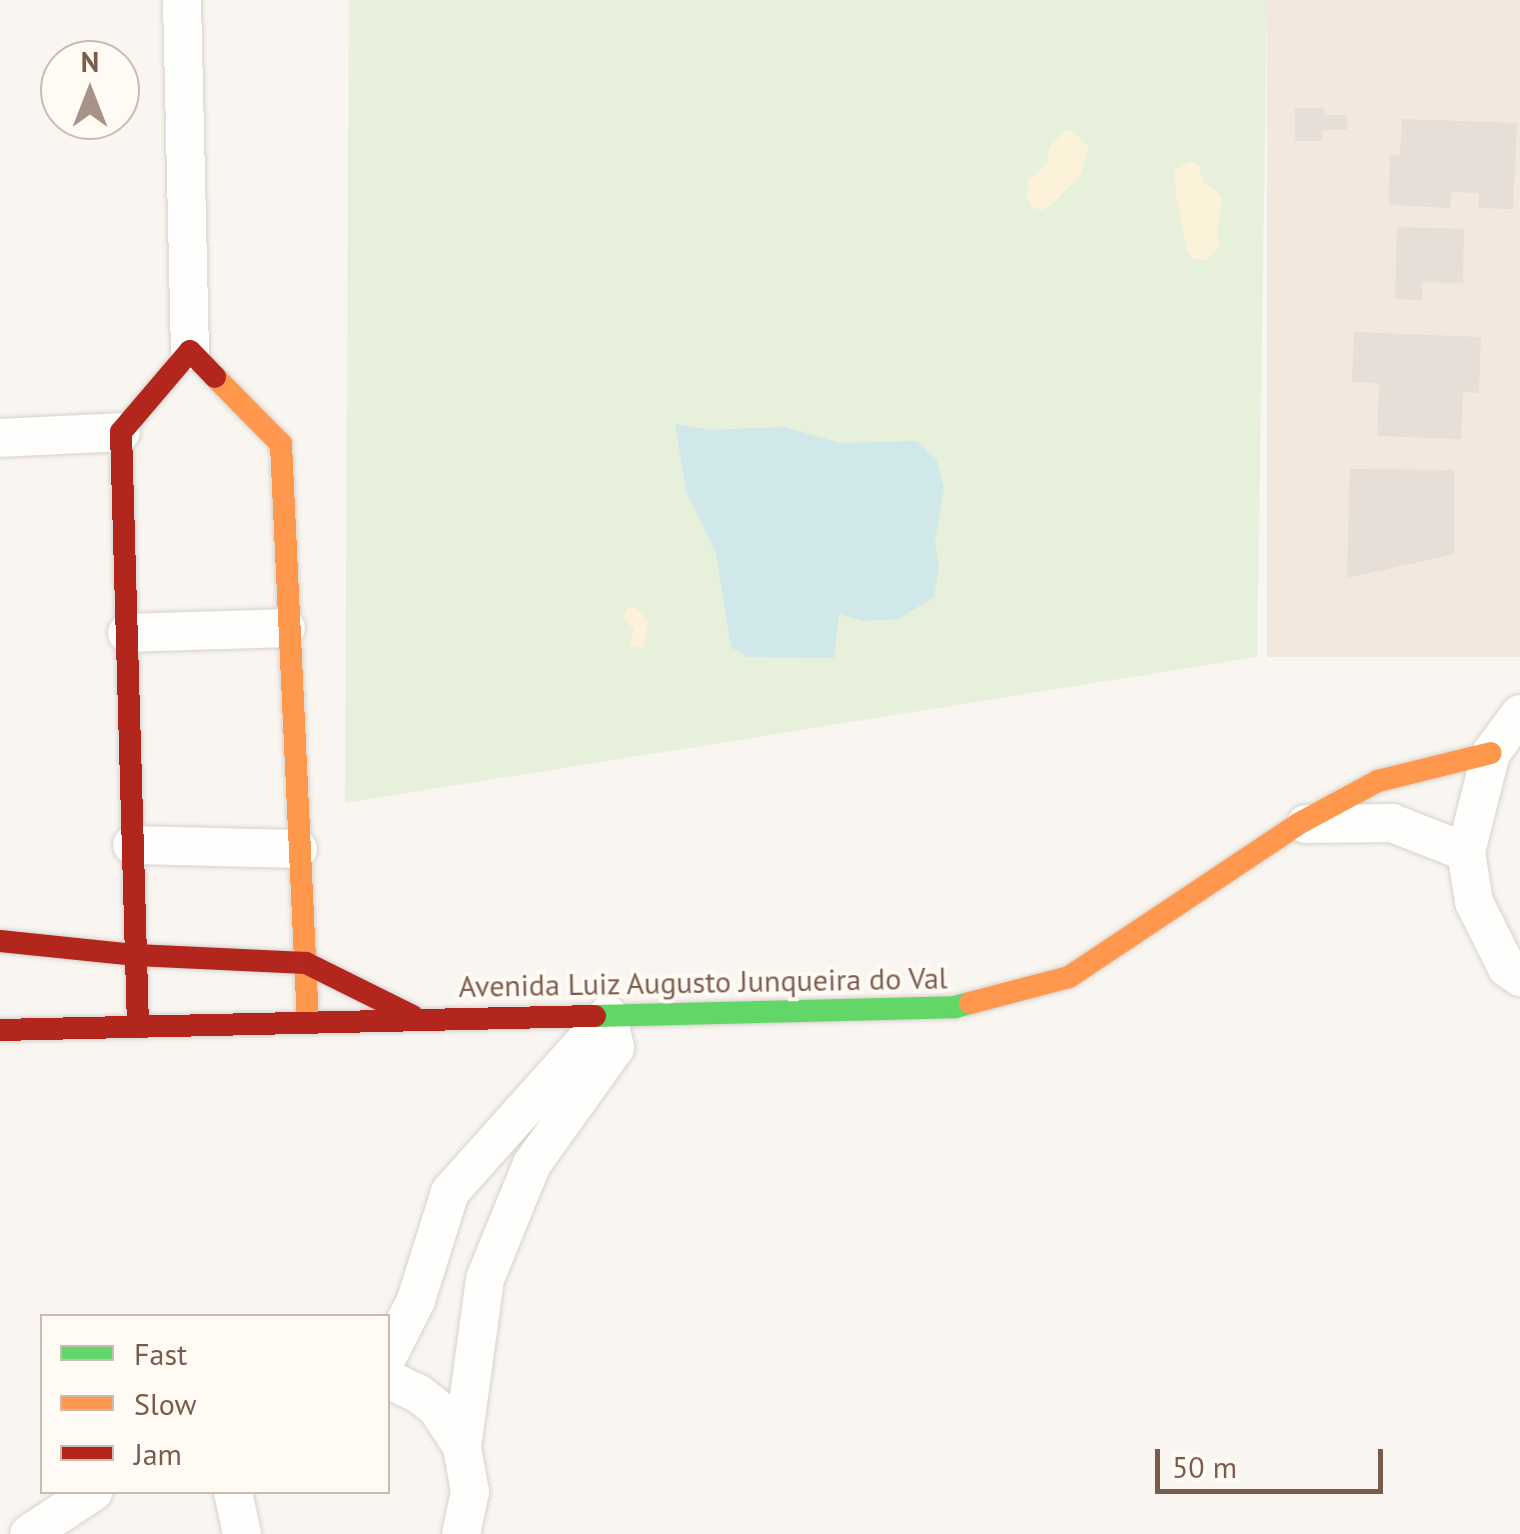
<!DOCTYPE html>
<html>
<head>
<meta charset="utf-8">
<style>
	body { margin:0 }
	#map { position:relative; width:1520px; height:1534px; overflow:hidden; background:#f9f5f0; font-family:"PT Sans",sans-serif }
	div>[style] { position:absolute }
	.residential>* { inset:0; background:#f2e8de; transform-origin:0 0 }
	.green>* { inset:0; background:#e7f0db }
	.sand>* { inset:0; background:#fbf2d9 }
	.water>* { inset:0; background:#d0e8ea }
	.building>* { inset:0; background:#e6ded7 }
	.roads { filter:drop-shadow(0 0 2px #d7d1cb) drop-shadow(0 0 2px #d7d1cb) }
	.street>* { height:38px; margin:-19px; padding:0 19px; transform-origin:19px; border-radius:19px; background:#fefefd }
	.fast>* { height:22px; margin:-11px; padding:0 11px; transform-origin:11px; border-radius:11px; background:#63d668 }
	.slow>* { height:22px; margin:-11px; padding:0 11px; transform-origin:11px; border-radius:11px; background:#ff974d }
	.jam>* { height:22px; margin:-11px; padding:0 11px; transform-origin:11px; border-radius:11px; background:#b3261e }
	span { translate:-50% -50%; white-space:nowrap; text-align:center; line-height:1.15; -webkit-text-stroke:8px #fffaf3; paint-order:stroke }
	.street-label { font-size:30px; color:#7a5c4d }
	.legend { position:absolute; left:40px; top:1314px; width:350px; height:180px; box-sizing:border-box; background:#fffaf3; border:2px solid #cabbb1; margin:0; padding:12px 18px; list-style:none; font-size:30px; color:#7a5c4d }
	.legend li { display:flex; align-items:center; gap:20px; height:50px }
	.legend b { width:50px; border:2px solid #cabbb1 }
	.north { position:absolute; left:40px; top:40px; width:100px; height:100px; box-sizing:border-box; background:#fffaf3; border:2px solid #cabbb1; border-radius:50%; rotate:0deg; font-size:28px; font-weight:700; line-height:40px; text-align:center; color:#7a5c4d }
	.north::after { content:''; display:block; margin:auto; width:35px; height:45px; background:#a69286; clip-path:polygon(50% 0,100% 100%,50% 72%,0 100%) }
	.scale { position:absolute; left:1155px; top:1449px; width:228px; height:45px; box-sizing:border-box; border:5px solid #7a5c4d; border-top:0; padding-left:12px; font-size:30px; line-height:35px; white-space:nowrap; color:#7a5c4d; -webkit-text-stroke:8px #fffaf3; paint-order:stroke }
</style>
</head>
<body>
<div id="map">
	<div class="residential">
		<i style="left:1267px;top:0;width:253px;height:657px"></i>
	</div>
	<div class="green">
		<i style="clip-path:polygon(349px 0,1267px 0,1257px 657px,345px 803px)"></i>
	</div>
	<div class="sand">
		<i style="clip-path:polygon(1064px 131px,1073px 131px,1089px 148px,1080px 175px,1050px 206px,1042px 210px,1033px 208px,1027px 199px,1028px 181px,1048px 162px,1049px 148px)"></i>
		<i style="clip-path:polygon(1189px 161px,1199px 165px,1203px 183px,1218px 192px,1222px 202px,1217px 232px,1220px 246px,1207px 260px,1194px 259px,1187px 251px,1176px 194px,1175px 171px)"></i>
		<i style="clip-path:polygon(629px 607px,638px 609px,648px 623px,643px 648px,629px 645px,634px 630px,622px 616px)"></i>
	</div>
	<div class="water">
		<i style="clip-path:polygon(675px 424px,709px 430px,783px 427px,841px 443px,917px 441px,936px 459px,944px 488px,935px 542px,939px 566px,934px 597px,899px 619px,863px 621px,839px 614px,834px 658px,747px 657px,731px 647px,716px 553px,686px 491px)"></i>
	</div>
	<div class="building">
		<i style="clip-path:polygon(1295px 108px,1324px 108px,1324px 115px,1347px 115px,1347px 130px,1322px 130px,1322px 141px,1295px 141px)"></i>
		<i style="clip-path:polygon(1402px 119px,1517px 123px,1513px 209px,1478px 208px,1479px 193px,1451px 192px,1450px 208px,1389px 205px,1390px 154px,1400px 155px)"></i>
		<i style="clip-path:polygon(1397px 227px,1464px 229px,1463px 283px,1422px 282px,1422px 300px,1395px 299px)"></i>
		<i style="clip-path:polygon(1354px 332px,1481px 337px,1479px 393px,1463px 392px,1461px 439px,1377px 436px,1379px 383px,1352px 382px)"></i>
		<i style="clip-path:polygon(1350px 469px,1454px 470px,1454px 554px,1347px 578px)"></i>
	</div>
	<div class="roads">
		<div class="street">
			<i style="left:182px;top:0;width:351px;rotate:88.7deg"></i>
			<i style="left:0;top:438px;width:121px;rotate:-2.8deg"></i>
			<i style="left:127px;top:633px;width:159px;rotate:-1.8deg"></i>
			<i style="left:1520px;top:714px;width:49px;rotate:126.6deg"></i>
			<i style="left:1491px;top:753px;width:102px;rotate:104.2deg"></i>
			<i style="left:1466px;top:852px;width:51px;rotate:80.9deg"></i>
			<i style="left:1474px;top:902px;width:74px;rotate:63.4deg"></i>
			<i style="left:1507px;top:968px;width:16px;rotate:35deg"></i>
			<i style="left:1306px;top:824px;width:86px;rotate:-0.7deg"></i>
			<i style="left:1392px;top:823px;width:79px;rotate:21.4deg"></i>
			<i style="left:132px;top:845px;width:166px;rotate:1.4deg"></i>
			<i style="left:388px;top:1356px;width:63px;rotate:-63.4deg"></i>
			<i style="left:416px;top:1300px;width:113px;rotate:-72.5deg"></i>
			<i style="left:450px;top:1192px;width:237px;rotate:-48.2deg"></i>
			<i style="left:388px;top:1379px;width:34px;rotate:26deg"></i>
			<i style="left:419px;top:1394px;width:23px;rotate:38deg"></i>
			<i style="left:437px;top:1408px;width:46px;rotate:57.3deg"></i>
			<i style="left:462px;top:1447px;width:46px;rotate:79.9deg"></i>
			<i style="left:470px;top:1492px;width:43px;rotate:102.1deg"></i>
			<i style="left:462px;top:1447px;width:170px;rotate:-82.2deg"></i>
			<i style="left:485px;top:1279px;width:124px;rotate:-67.8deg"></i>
			<i style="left:532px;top:1164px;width:143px;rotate:-54.4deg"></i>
			<i style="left:615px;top:1048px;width:34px;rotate:-102deg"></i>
			<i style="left:233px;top:1492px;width:43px;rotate:77.9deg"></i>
			<i style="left:29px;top:1534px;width:77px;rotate:-33.3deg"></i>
		</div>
		<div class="fast">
			<i style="left:595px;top:1016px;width:360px;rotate:-1.4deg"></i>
			<i style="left:955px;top:1007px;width:16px;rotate:-15deg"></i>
		</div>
		<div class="slow">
			<i style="left:215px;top:377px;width:94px;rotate:45.4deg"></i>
			<i style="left:281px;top:444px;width:579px;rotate:87.33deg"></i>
			<i style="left:970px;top:1003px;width:102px;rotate:-14.7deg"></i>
			<i style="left:1069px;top:977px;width:275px;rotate:-33.7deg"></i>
			<i style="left:1298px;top:824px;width:91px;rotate:-28.3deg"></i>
			<i style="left:1378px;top:781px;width:116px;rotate:-13.9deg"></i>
		</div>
		<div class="jam">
			<i style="left:0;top:941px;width:137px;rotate:5.9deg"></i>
			<i style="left:136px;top:955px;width:170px;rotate:2.7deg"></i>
			<i style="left:306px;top:963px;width:119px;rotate:26.4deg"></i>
			<i style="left:138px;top:1026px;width:594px;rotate:-91.64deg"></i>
			<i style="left:121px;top:432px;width:106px;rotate:-49.6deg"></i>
			<i style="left:190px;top:351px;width:36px;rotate:46deg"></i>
			<i style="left:0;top:1030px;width:595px;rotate:-1.35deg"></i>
		</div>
	</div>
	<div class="street-label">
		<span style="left:703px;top:982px;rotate:-1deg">Avenida Luiz Augusto Junqueira do Val</span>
	</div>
	<ul class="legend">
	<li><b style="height:12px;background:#63d668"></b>Fast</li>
	<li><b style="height:12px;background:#ff974d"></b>Slow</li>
	<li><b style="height:12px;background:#b3261e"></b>Jam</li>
	</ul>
	<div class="north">N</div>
	<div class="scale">50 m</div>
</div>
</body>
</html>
